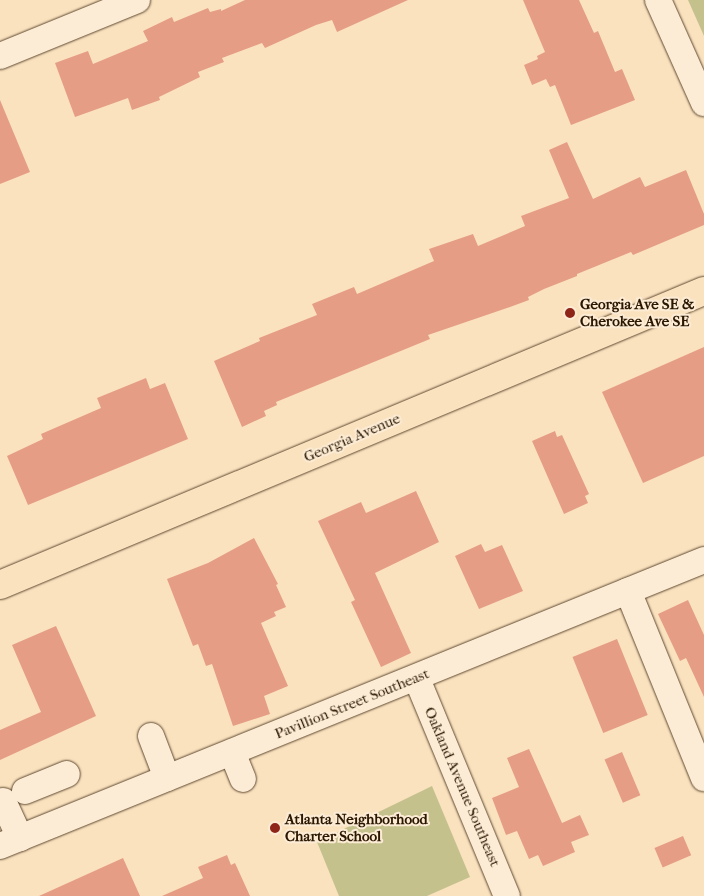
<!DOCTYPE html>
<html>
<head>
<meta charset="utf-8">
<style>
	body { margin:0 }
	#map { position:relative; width:704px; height:896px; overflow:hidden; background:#fae2bf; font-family:"IM FELL French Canon",serif }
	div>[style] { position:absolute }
	.green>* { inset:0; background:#c5c18d }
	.building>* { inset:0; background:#e69d85; transform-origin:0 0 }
	.roads { filter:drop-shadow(0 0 1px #5f4930) drop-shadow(0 0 1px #5f4930) }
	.minor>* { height:26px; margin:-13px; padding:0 13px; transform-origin:13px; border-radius:13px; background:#fcecd5 }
	.major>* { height:28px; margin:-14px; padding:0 14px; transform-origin:14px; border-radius:14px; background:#fae2bf }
	.dots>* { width:14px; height:14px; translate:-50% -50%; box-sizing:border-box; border:2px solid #fcecd5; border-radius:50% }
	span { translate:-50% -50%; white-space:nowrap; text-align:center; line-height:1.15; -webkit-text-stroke:4px #fcecd5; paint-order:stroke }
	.poi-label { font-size:15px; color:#2b1600; font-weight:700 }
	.left { translate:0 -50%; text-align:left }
	.street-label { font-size:15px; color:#2b1600 }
</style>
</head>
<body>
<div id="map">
	<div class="green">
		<i style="clip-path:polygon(688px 0,704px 0,704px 36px)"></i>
		<i style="clip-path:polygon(432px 786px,470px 877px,427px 896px,339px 896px,317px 842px)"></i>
	</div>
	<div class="building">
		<i style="clip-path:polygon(245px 0,408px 0,337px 32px,332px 20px,316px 25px,265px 48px,262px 43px,222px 58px,224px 62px,198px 72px,200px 77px,159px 97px,160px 100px,132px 110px,128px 98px,75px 117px,55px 63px,88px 51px,93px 64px,148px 41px,143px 31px,172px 17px,174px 22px,208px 8px,210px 12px,221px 9px,221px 11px)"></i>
		<i style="clip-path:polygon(523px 0,579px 0,594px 33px,598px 31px,615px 72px,622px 69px,635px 100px,571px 125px,555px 85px,550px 87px,546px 79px,532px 85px,524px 65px,538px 59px,537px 56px,545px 52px)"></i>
		<i style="clip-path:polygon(0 100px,30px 172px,0 184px)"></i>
		<i style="clip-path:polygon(567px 142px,593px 199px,640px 177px,645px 187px,686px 170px,704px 214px,704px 225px,633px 255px,631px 252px,577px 274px,577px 276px,544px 289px,528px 297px,529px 300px,507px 308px,428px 335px,430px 339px,276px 402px,277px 405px,264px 411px,266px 416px,242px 427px,214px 361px,260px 341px,259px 338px,317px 315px,312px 304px,354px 287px,357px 294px,434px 261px,429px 249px,473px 234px,478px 246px,525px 226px,521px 216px,569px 198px,549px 150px)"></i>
		<i style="clip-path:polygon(704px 347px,704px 456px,643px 483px,602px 392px)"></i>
		<i style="clip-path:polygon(146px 378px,150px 389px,165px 383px,188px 439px,28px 505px,7px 456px,43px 439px,41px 434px,101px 408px,97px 398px)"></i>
		<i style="clip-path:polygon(555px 431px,557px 437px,562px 435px,589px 494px,585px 496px,588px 503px,564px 514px,532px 441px)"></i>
		<i style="clip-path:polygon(416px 491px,439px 542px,375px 573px,411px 653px,381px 667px,351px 602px,355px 600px,318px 521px,361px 502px,366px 513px)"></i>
		<i style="clip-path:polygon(254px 538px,278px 584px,276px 585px,286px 607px,274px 612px,276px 616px,261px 623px,288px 686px,264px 696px,270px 714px,233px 726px,212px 664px,206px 666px,198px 644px,193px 646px,167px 579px,208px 563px)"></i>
		<i style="clip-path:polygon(481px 544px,485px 552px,502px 545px,523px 591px,479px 609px,455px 556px)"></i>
		<i style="clip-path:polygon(688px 600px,704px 635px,704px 697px,686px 658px,680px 661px,658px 614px)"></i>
		<i style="clip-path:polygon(56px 626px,96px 716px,0 760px,0 730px,41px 712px,12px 645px)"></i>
		<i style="left:617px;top:639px;width:82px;height:48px;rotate:68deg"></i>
		<i style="clip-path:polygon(529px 749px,562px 823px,580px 815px,589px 835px,571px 842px,575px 852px,543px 866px,538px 855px,529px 859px,517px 831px,506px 835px,492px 798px,519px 787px,507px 758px)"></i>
		<i style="left:622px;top:752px;width:47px;height:19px;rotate:67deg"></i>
		<i style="left:683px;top:836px;width:21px;height:31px;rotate:67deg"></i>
		<i style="clip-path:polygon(227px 855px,231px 865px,235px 863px,250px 896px,162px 896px,203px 878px,198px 867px)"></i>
		<i style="clip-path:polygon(123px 858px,140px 896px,39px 896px)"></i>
	</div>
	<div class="roads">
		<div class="minor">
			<i style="left:658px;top:0;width:113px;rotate:65.9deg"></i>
			<i style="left:0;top:56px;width:148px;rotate:-22.2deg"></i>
			<i style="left:628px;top:591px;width:202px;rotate:67.9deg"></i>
			<i style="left:417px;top:679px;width:235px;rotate:67.5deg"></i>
			<i style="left:151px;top:736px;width:45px;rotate:69.1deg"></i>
			<i style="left:232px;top:752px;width:29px;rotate:68deg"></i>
			<i style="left:25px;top:791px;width:45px;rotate:-22deg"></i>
			<i style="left:3px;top:801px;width:41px;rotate:65.3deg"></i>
			<i style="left:0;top:846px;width:760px;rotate:-22.11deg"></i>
		</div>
		<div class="major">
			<i style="left:0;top:585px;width:763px;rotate:-22.67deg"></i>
		</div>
	</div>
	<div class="dots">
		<i style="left:570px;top:313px;background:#8f2418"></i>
		<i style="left:275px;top:828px;background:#8f2418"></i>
	</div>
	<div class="poi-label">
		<span class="left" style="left:580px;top:313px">Georgia Ave SE &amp;<br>Cherokee Ave SE</span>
		<span class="left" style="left:285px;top:828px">Atlanta Neighborhood<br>Charter School</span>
	</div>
	<div class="street-label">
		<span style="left:352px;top:438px;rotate:-23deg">Georgia Avenue</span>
		<span style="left:352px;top:704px;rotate:-22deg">Pavillion Street Southeast</span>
		<span style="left:462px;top:787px;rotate:67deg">Oakland Avenue Southeast</span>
	</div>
</div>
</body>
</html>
